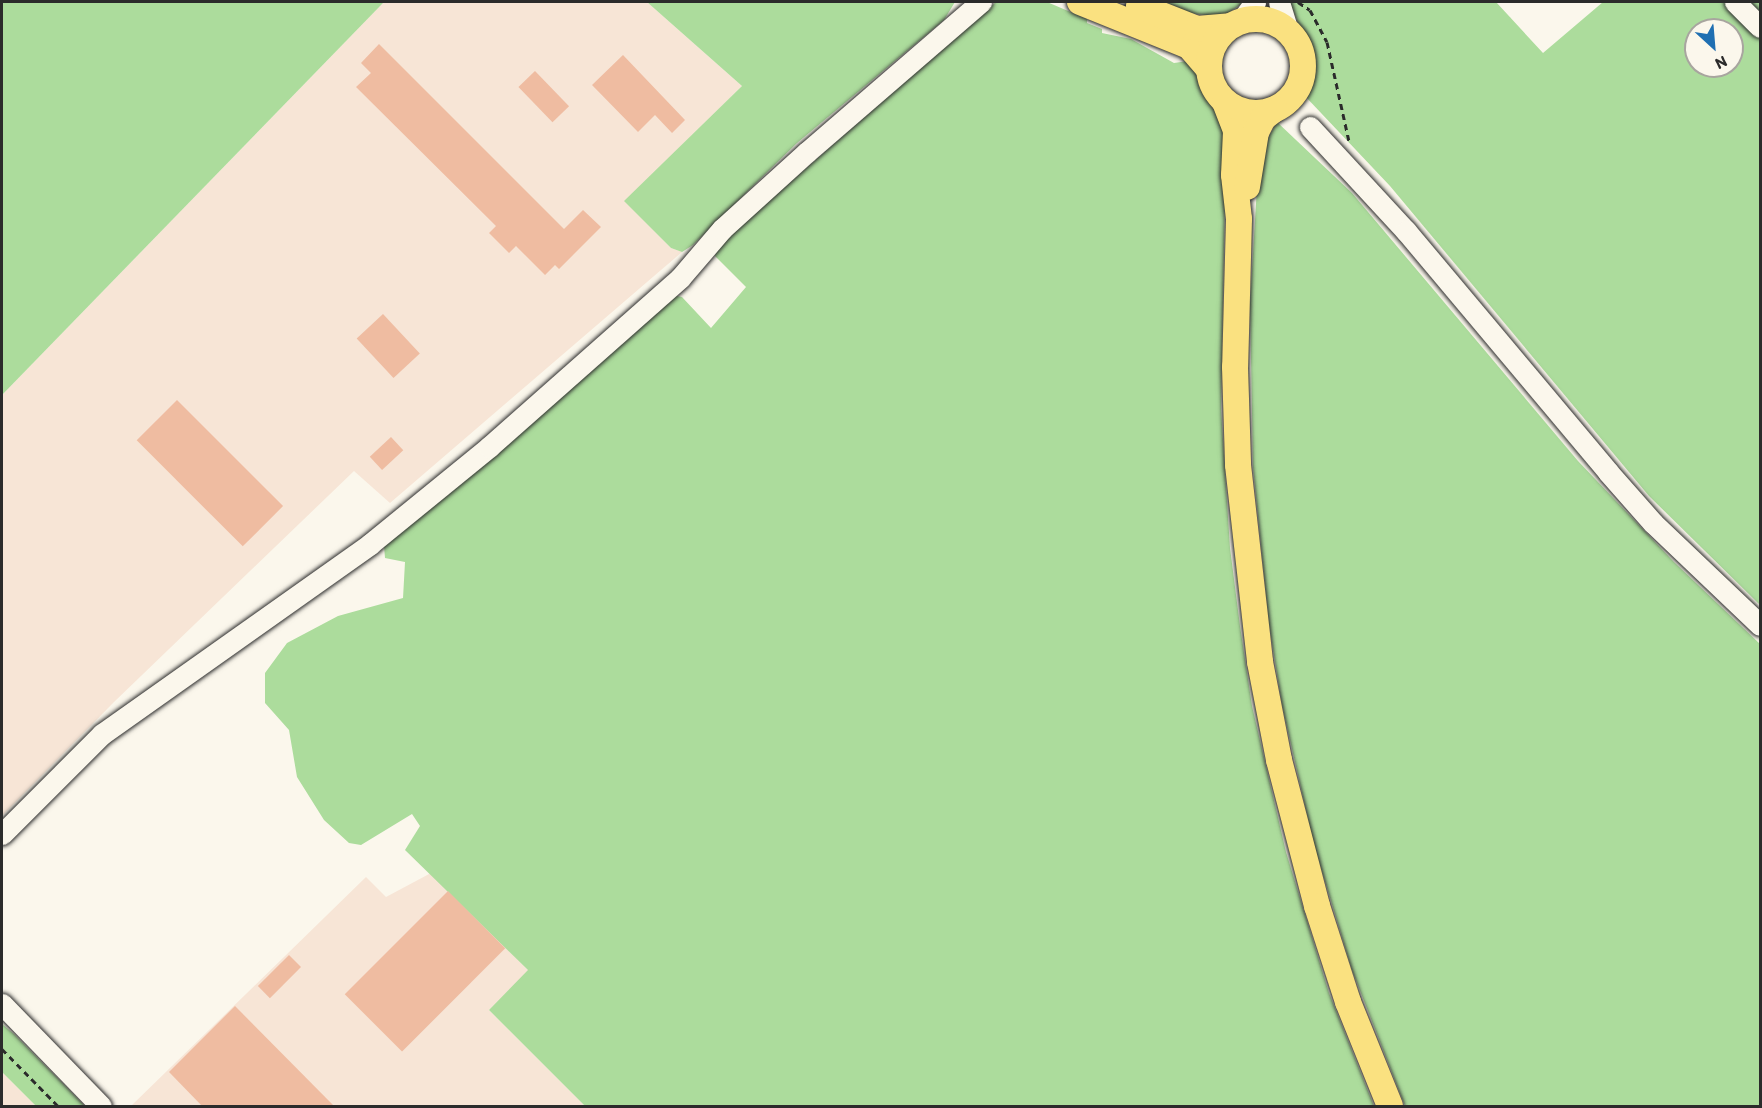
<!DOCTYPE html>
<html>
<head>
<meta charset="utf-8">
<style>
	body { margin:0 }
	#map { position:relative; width:1762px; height:1108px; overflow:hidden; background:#fbf7ec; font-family:Itim,sans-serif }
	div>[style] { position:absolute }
	.built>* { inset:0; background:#f7e5d6 }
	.green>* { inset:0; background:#acdc9c }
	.building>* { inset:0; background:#efbca1; transform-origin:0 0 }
	.path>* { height:3px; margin-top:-1.5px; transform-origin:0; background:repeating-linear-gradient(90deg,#2b2b2b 0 6px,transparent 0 10.5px) }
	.roads { filter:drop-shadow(0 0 2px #2b2b2b) drop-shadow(0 0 2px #2b2b2b) }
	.minor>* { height:21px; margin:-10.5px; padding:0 10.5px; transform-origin:10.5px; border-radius:10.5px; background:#fbf7ec }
	.major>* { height:26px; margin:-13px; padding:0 13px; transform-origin:13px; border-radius:13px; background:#fae180 }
	.major>.ring { margin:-13px; padding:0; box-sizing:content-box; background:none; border:26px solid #fae180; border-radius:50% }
	span { translate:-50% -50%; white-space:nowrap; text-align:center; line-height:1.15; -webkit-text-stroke:4.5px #fbf7ec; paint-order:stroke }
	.frame { position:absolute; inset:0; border:3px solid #2b2b2b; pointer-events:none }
	.north { position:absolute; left:1684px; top:18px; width:60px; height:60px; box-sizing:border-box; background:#fbf7ec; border:2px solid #a8a59f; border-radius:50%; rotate:154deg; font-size:16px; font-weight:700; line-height:24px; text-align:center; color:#2b2b2b }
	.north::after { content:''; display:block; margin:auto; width:21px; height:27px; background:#1f6fb2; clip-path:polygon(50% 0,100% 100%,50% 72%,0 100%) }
</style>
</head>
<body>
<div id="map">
	<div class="built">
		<i style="clip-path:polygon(384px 2px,647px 2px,742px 86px,625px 201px,671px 248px,682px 252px,390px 503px,354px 471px,114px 702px,2px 816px,2px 395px)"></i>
		<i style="clip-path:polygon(431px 873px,529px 971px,489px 1010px,585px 1106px,131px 1106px,366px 877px,386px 897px)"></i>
		<i style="clip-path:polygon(2px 1072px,36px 1106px,2px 1106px)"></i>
	</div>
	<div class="green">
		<i style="clip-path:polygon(2px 2px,384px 2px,2px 395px)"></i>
		<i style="clip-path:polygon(647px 2px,955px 2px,944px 20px,797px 143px,693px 245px,682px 252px,671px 248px,624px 201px,742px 86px)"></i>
		<i style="clip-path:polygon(996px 2px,1047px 2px,1087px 19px,1087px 23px,1102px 29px,1102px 33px,1131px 39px,1174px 63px,1188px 61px,1218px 112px,1226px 140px,1221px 409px,1230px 548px,1240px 626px,1252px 706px,1286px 852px,1329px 993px,1374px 1106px,585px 1106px,489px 1010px,528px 970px,405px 850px,420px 826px,412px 814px,361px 845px,349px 843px,324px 820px,297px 777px,289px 730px,265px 703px,265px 673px,287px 643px,338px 616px,403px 598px,405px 562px,385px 558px,384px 546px,672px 295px,682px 297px,711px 328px,746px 287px,715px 256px,717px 246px)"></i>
		<i style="clip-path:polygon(1153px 2px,1244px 2px,1227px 14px,1214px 16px,1181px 12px)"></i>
		<i style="clip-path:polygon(evenodd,1290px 2px,1496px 2px,1543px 53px,1603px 2px,1760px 2px,1760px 605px,1649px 496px,1390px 186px,1304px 95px,1313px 62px,1290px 2px,1696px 30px,1732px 30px,1732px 66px,1696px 66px,1696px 30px)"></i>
		<i style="clip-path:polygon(1277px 122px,1352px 193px,1578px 461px,1674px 562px,1760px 644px,1760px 1106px,1405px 1106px,1352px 970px,1314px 845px,1282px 705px,1269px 624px,1253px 467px,1250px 304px,1257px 187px,1264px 145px)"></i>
		<i style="clip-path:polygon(2px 1024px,14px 1034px,85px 1106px,36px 1106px,2px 1072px)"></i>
	</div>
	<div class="building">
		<i style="clip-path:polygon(379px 44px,564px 229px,583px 210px,601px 227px,559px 269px,555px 265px,545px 275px,516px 246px,509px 253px,489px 233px,496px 226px,356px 87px,371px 73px,361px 63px)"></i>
		<i style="clip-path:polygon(623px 55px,685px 120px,672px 133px,655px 115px,638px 132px,592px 85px)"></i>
		<i style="left:535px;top:71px;width:49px;height:23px;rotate:46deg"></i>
		<i style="left:383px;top:314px;width:54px;height:36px;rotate:47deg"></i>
		<i style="left:177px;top:400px;width:150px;height:57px;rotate:45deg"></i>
		<i style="left:391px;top:437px;width:18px;height:29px;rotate:47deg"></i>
		<i style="left:448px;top:891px;width:81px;height:146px;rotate:45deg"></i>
		<i style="left:289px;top:955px;width:17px;height:44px;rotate:45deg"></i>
		<i style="clip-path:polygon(235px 1006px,335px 1107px,203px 1107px,169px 1072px)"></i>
	</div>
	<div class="path">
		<i style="left:1298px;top:2px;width:14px;rotate:34deg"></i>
		<i style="left:1310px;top:10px;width:36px;rotate:62deg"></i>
		<i style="left:1327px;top:42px;width:101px;rotate:77.5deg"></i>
		<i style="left:2px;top:1049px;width:80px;rotate:45.5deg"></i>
	</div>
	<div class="roads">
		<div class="minor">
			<i style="left:1279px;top:2px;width:30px;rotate:73deg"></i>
			<i style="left:1735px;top:2px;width:35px;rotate:45deg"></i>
			<i style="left:1241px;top:21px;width:24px;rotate:-54deg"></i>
			<i style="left:1310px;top:127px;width:142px;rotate:47.3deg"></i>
			<i style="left:1406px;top:231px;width:314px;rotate:50deg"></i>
			<i style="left:1608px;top:472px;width:68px;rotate:48.6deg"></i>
			<i style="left:1653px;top:523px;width:148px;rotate:43.6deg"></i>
			<i style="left:2px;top:834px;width:141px;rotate:-45deg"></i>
			<i style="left:102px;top:734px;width:329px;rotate:-35.3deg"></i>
			<i style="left:370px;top:544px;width:154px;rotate:-39.2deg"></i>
			<i style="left:489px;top:447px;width:255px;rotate:-41.5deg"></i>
			<i style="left:680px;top:278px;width:65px;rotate:-49.4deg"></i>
			<i style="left:722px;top:229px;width:115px;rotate:-42.2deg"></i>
			<i style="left:807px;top:152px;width:230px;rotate:-40.8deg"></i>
			<i style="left:2px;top:1004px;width:142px;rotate:45.9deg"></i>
		</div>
		<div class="major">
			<i style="left:1080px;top:2px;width:118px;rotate:22deg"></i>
			<i style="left:1189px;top:46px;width:29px;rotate:49deg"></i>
			<i style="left:1139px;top:6px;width:62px;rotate:21.6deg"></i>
			<i style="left:1197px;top:29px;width:33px;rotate:-5deg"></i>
			<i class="ring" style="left:1209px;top:19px;width:68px;height:68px"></i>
			<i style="left:1225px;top:102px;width:31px;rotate:69deg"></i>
			<i style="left:1236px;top:131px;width:44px;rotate:92.6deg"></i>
			<i style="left:1234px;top:175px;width:44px;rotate:83.5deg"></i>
			<i style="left:1239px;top:219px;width:148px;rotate:91.5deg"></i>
			<i style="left:1235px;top:367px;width:98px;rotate:88.2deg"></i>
			<i style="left:1238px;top:465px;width:198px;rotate:83.6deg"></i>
			<i style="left:1260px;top:662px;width:100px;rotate:79deg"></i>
			<i style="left:1279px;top:760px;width:151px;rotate:75.4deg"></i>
			<i style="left:1317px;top:906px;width:101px;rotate:72.1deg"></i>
			<i style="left:1348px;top:1002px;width:112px;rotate:68deg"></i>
			<i style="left:1247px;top:187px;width:56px;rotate:-80.7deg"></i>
			<i style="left:1256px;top:132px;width:16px;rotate:-63deg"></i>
			<i style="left:1263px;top:118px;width:15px;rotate:-37deg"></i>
		</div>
	</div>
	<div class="frame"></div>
	<div class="north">N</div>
</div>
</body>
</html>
